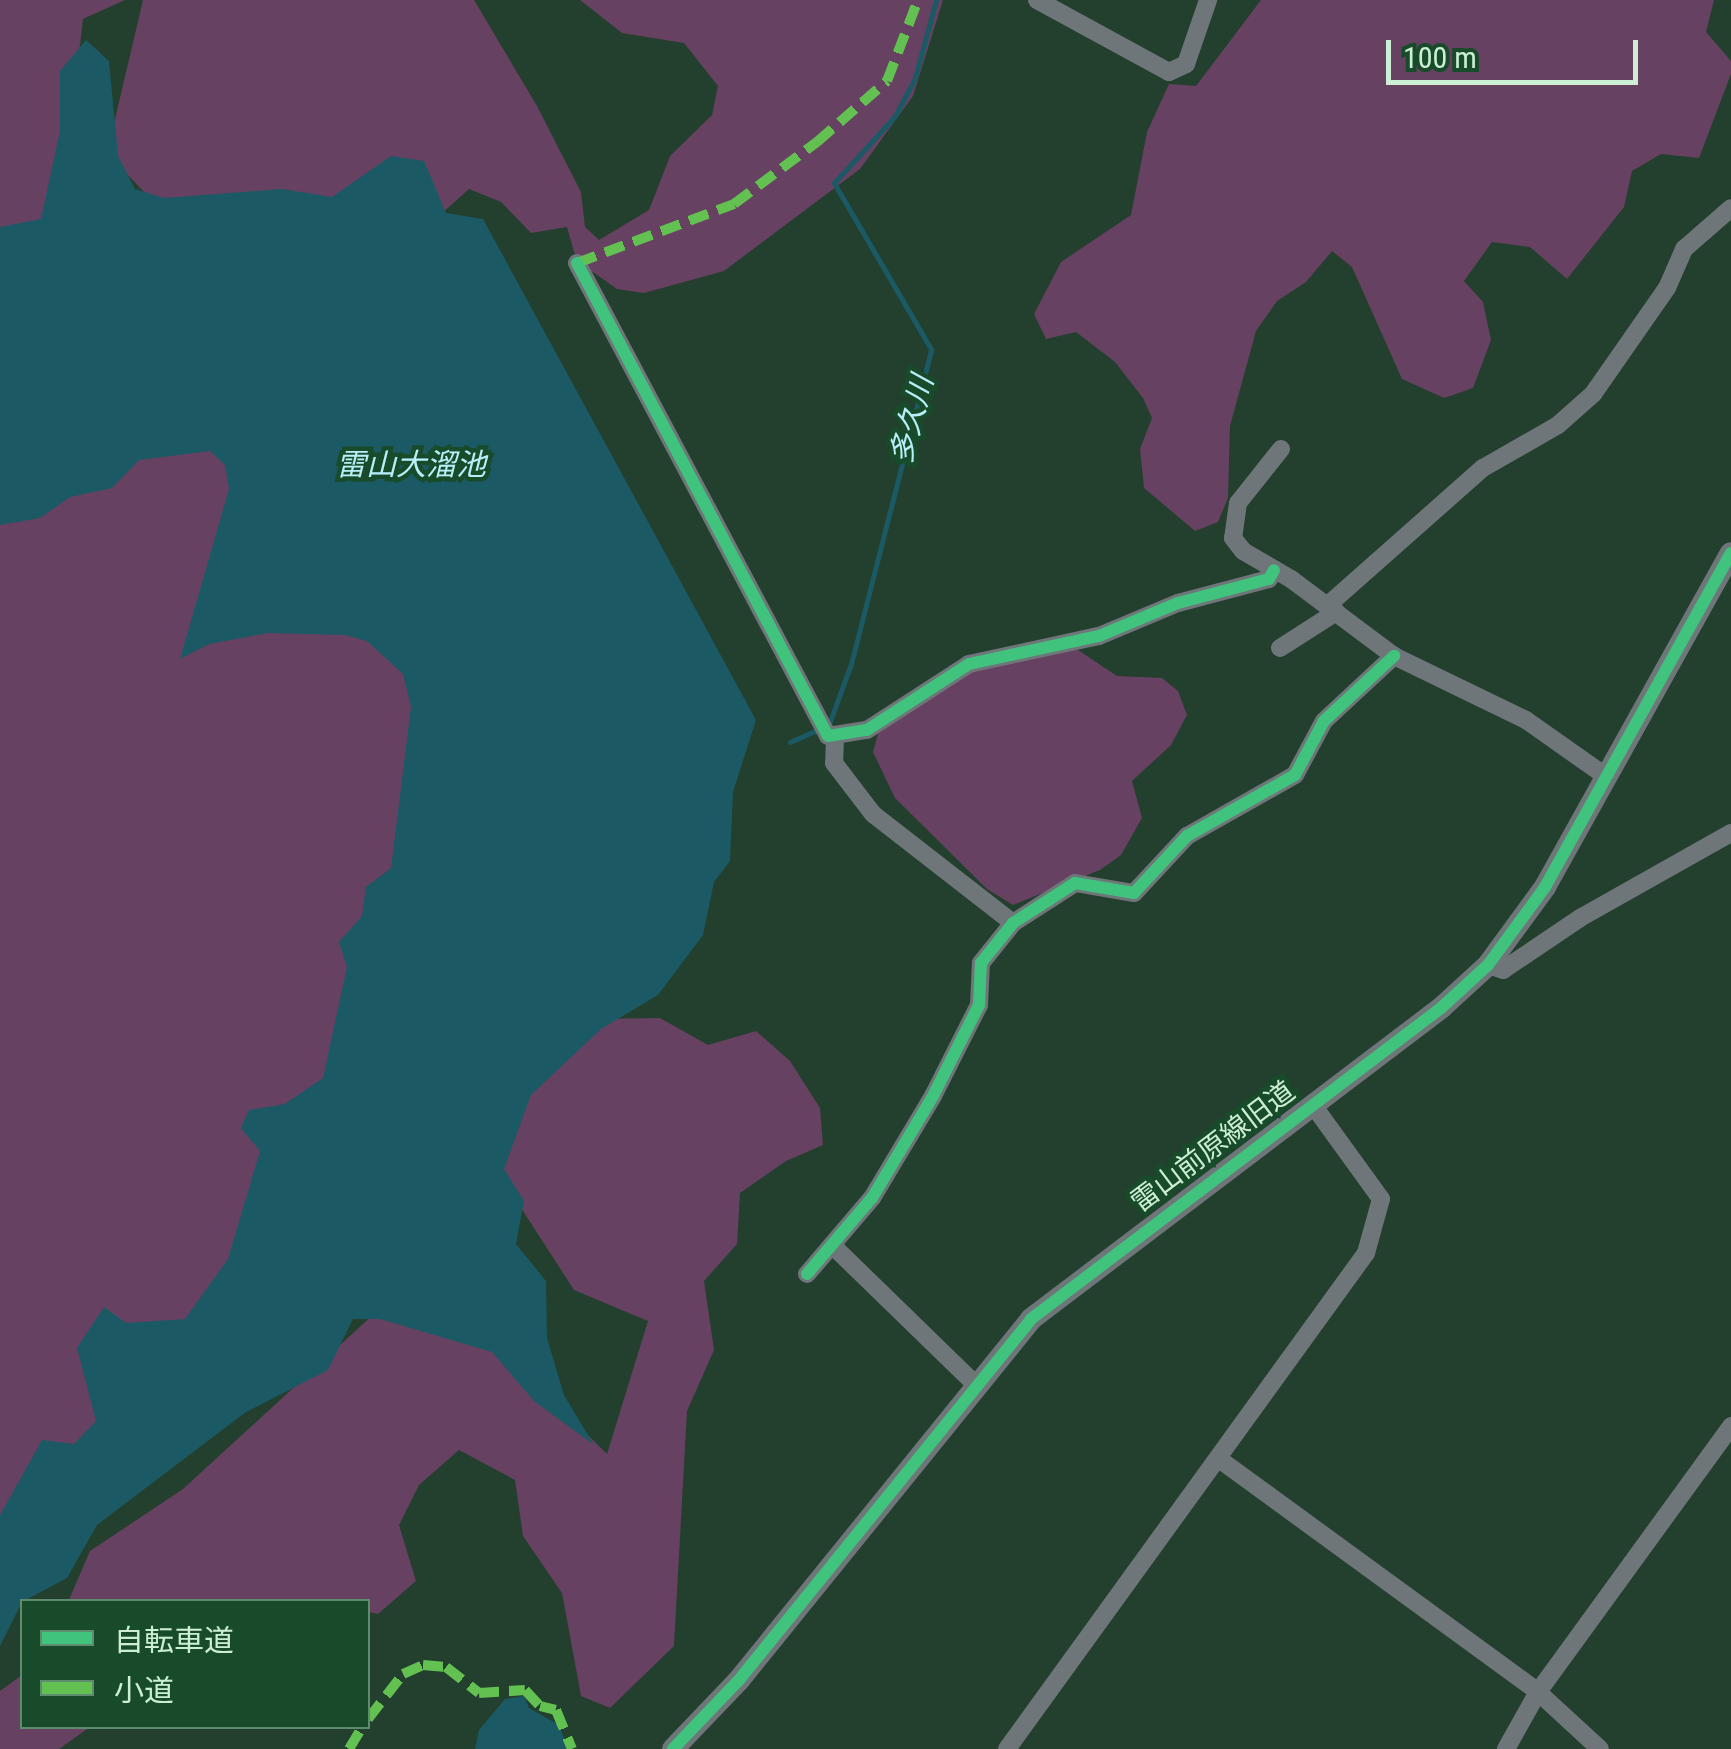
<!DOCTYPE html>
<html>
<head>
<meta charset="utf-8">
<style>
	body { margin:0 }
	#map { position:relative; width:1731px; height:1749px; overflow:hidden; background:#233f2e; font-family:"Roboto Condensed","Noto Sans JP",sans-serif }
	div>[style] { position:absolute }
	.green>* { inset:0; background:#664161 }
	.water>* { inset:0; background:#1b5a65 }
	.stream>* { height:5px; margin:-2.5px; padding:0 2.5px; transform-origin:2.5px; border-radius:2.5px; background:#1b5a65 }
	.minor>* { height:18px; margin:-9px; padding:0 9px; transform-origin:9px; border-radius:9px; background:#6e7679 }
	.tertiary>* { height:22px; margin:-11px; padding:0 11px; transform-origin:11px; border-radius:11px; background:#6e7679 }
	.quiet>* { height:10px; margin-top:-5px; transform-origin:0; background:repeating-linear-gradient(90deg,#63c152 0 20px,transparent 0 30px) }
	.cycleway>* { height:12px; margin:-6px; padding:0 6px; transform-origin:6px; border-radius:6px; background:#40c37c }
	span { translate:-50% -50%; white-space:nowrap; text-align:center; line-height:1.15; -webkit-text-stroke:9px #174b2a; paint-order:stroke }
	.street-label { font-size:28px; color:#cceed4 }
	.water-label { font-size:30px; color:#b8eefa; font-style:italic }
	.legend { position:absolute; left:20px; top:1599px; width:350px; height:130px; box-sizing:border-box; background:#174b2a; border:2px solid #5f8c6e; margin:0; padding:12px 18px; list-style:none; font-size:30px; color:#cceed4 }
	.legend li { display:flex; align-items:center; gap:20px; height:50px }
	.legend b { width:50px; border:2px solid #5f8c6e }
	.scale { position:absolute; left:1386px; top:40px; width:252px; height:45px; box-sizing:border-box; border:5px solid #cceed4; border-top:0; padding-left:12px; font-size:30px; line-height:35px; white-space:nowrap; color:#cceed4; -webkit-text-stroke:8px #174b2a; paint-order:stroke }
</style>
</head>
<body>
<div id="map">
	<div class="green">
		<i style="clip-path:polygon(0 0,125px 0,83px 19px,65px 175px,48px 234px,0 241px)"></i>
		<i style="clip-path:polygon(143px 0,474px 0,537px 106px,581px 192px,585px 227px,599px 240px,649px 210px,670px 156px,712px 115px,718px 86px,684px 43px,622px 33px,580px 0,943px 0,913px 96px,860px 169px,724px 271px,644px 293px,617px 289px,590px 270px,574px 252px,567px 227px,531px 233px,501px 202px,469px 189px,440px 215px,349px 208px,163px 212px,107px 153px)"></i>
		<i style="clip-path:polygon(1261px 0,1714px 0,1706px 32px,1731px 61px,1731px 74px,1699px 158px,1661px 154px,1632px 171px,1624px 207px,1567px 279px,1530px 247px,1492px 242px,1464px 281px,1483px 302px,1491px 340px,1473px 388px,1444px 398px,1402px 379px,1352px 267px,1332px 251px,1306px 282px,1277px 301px,1256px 331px,1230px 426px,1228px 498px,1218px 522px,1195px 531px,1144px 488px,1140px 449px,1152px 418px,1143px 398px,1115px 362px,1076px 332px,1046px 339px,1034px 314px,1061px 262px,1131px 215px,1147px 132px,1169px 84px,1196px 86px)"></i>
		<i style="clip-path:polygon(177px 440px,228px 449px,420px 689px,409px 833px,342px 1064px,272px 1149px,239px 1258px,110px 1419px,0 1523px,0 509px)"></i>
		<i style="clip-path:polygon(1041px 640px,1075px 648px,1117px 676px,1162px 678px,1178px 691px,1187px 715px,1171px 745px,1132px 781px,1142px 818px,1121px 855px,1100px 870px,1013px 905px,987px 889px,895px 798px,873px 752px,880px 727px,959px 662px)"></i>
		<i style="clip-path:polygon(660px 1018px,708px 1045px,756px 1031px,790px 1061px,820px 1108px,823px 1145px,786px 1161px,740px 1193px,737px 1244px,704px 1281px,714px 1350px,687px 1411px,674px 1646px,610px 1708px,581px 1696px,562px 1593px,523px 1536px,515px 1480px,459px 1450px,419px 1485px,399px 1525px,416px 1581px,378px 1614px,368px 1612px,368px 1602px,68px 1602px,90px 1551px,183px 1489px,376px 1312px,498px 1347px,607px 1454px,648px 1321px,574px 1290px,492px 1163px,516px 1097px,590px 1019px)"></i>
		<i style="clip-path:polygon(22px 1675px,22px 1726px,90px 1727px,59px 1749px,0 1749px,0 1691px)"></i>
	</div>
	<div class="water">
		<i style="clip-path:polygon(86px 40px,109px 61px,118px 156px,135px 189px,164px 198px,282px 189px,332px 197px,391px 156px,424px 161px,446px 213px,483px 219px,756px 720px,733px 792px,730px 861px,714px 882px,703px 935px,658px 995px,601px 1029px,531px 1095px,504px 1169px,524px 1201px,516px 1244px,546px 1281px,547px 1338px,564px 1395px,594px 1445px,534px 1401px,492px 1352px,380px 1319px,353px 1319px,328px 1370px,246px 1412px,97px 1525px,67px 1578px,22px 1602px,0 1646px,0 1515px,42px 1440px,74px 1444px,96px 1421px,77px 1348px,104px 1307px,126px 1323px,185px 1319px,228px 1259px,260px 1151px,241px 1128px,249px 1110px,285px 1104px,323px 1078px,347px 967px,339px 942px,362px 916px,366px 887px,391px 868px,411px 707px,403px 674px,367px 641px,345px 635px,268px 633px,209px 644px,180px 659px,229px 489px,225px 465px,210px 451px,139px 460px,112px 488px,70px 497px,40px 518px,0 525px,0 227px,41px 219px,60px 131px,60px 71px)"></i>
		<i style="clip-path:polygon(524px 1696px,529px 1708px,559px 1725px,568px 1749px,475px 1749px,479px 1730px,505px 1699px)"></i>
	</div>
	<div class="stream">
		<i style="left:829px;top:724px;width:64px;rotate:-69.9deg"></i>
		<i style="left:851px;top:664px;width:325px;rotate:-75.7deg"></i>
		<i style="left:931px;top:349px;width:192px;rotate:-120.3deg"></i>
		<i style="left:834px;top:183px;width:91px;rotate:-47.7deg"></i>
		<i style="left:895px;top:116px;width:43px;rotate:-62.2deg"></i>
		<i style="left:915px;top:78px;width:81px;rotate:-74.9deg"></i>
		<i style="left:790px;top:742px;width:32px;rotate:-24deg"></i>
	</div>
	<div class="minor">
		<i style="left:1037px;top:0;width:150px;rotate:28.6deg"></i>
		<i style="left:1169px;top:72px;width:19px;rotate:-25deg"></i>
		<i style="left:1186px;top:64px;width:68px;rotate:-71deg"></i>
		<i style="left:577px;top:263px;width:535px;rotate:62.05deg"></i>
		<i style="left:828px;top:736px;width:39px;rotate:-9deg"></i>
		<i style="left:867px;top:730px;width:121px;rotate:-32.9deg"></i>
		<i style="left:969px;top:664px;width:133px;rotate:-12.2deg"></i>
		<i style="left:1099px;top:636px;width:86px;rotate:-22.7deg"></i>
		<i style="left:1178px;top:603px;width:94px;rotate:-14.8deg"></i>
		<i style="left:1269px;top:579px;width:10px;rotate:-61deg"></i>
		<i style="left:1281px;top:449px;width:69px;rotate:128.5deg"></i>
		<i style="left:1238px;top:503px;width:35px;rotate:98deg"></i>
		<i style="left:1233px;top:538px;width:16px;rotate:52deg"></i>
		<i style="left:1243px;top:551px;width:56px;rotate:30.3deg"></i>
		<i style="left:1291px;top:579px;width:129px;rotate:36.8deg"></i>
		<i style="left:1394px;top:656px;width:147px;rotate:25.9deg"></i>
		<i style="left:1526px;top:720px;width:95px;rotate:35.2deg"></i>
		<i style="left:1328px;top:605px;width:207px;rotate:-41.5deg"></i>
		<i style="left:1483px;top:468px;width:86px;rotate:-29.8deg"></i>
		<i style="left:1558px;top:425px;width:47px;rotate:-41.5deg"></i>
		<i style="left:1593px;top:394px;width:129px;rotate:-55.1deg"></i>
		<i style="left:1667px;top:288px;width:43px;rotate:-66.4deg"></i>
		<i style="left:1684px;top:249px;width:62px;rotate:-41.1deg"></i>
		<i style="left:1280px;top:648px;width:67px;rotate:-32.7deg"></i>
		<i style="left:835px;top:738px;width:25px;rotate:92deg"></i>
		<i style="left:834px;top:763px;width:64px;rotate:52.6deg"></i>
		<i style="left:873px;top:814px;width:177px;rotate:37.9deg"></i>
		<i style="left:1488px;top:965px;width:16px;rotate:18deg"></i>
		<i style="left:1503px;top:970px;width:93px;rotate:-34deg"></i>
		<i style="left:1580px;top:918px;width:173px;rotate:-29.4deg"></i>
		<i style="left:832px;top:1245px;width:201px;rotate:44.2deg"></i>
		<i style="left:807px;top:1274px;width:100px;rotate:-49.5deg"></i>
		<i style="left:872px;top:1198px;width:119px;rotate:-59.1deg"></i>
		<i style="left:933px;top:1096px;width:102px;rotate:-63.2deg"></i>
		<i style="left:979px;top:1005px;width:42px;rotate:-87.3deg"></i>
		<i style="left:981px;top:963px;width:51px;rotate:-51.3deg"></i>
		<i style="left:1013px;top:923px;width:74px;rotate:-32.8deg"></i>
		<i style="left:1075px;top:883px;width:60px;rotate:9.6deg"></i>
		<i style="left:1134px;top:893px;width:78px;rotate:-47.1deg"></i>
		<i style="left:1187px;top:836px;width:124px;rotate:-29.5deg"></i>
		<i style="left:1295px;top:775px;width:61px;rotate:-61.8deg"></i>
		<i style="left:1324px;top:721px;width:96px;rotate:-42.9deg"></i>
		<i style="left:1219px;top:1459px;width:395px;rotate:36.1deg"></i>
		<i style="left:1538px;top:1692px;width:84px;rotate:42.6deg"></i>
		<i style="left:1007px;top:1749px;width:612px;rotate:-54.1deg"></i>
		<i style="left:1366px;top:1253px;width:56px;rotate:-74.5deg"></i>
		<i style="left:1381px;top:1199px;width:116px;rotate:-125.9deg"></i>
		<i style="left:1506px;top:1749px;width:65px;rotate:-60.7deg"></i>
		<i style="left:1538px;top:1692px;width:329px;rotate:-54deg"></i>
	</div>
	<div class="tertiary">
		<i style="left:673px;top:1749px;width:95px;rotate:-46.3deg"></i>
		<i style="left:739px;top:1680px;width:464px;rotate:-51deg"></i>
		<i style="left:1031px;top:1319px;width:515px;rotate:-37.18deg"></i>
		<i style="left:1441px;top:1008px;width:64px;rotate:-42.5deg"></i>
		<i style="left:1488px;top:965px;width:97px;rotate:-53.8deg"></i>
		<i style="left:1545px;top:887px;width:382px;rotate:-60.9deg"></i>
	</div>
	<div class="quiet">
		<i style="left:577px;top:263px;width:168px;rotate:-20.6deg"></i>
		<i style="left:734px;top:204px;width:104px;rotate:-36.8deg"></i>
		<i style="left:817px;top:142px;width:93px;rotate:-41.1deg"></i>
		<i style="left:887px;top:81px;width:87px;rotate:-69.1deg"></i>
		<i style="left:368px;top:1719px;width:57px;rotate:-52.1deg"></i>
		<i style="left:403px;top:1674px;width:22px;rotate:-24deg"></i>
		<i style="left:423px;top:1665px;width:23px;rotate:5deg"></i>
		<i style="left:446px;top:1667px;width:42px;rotate:38.2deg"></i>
		<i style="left:479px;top:1693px;width:46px;rotate:-3.7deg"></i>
		<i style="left:525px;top:1690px;width:22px;rotate:47deg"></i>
		<i style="left:540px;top:1706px;width:16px;rotate:14deg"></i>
		<i style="left:556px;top:1710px;width:42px;rotate:67.7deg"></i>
		<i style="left:349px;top:1749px;width:27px;rotate:-59deg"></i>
	</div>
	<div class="cycleway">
		<i style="left:577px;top:263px;width:535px;rotate:62.05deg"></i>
		<i style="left:828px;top:736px;width:39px;rotate:-9deg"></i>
		<i style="left:867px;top:730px;width:121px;rotate:-32.9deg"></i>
		<i style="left:969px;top:664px;width:133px;rotate:-12.2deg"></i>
		<i style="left:1099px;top:636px;width:86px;rotate:-22.7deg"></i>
		<i style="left:1178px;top:603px;width:94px;rotate:-14.8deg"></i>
		<i style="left:1269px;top:579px;width:10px;rotate:-61deg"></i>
		<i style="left:807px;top:1274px;width:100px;rotate:-49.5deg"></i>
		<i style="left:872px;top:1198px;width:119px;rotate:-59.1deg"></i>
		<i style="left:933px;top:1096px;width:102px;rotate:-63.2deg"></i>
		<i style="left:979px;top:1005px;width:42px;rotate:-87.3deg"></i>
		<i style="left:981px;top:963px;width:51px;rotate:-51.3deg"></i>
		<i style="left:1013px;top:923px;width:74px;rotate:-32.8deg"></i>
		<i style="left:1075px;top:883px;width:60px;rotate:9.6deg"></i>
		<i style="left:1134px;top:893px;width:78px;rotate:-47.1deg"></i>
		<i style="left:1187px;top:836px;width:124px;rotate:-29.5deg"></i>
		<i style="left:1295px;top:775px;width:61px;rotate:-61.8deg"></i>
		<i style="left:1324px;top:721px;width:96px;rotate:-42.9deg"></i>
		<i style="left:673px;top:1749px;width:95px;rotate:-46.3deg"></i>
		<i style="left:739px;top:1680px;width:464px;rotate:-51deg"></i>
		<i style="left:1031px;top:1319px;width:515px;rotate:-37.18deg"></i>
		<i style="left:1441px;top:1008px;width:64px;rotate:-42.5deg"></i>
		<i style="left:1488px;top:965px;width:97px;rotate:-53.8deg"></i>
		<i style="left:1545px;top:887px;width:382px;rotate:-60.9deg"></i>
	</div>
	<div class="street-label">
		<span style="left:1213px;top:1147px;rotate:-37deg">雷山前原線旧道</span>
	</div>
	<div class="water-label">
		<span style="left:912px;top:420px;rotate:-75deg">多久川</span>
		<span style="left:411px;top:465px">雷山大溜池</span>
	</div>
	<ul class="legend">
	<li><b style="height:12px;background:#40c37c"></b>自転車道</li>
	<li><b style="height:12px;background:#63c152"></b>小道</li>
	</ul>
	<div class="scale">100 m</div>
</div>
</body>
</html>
